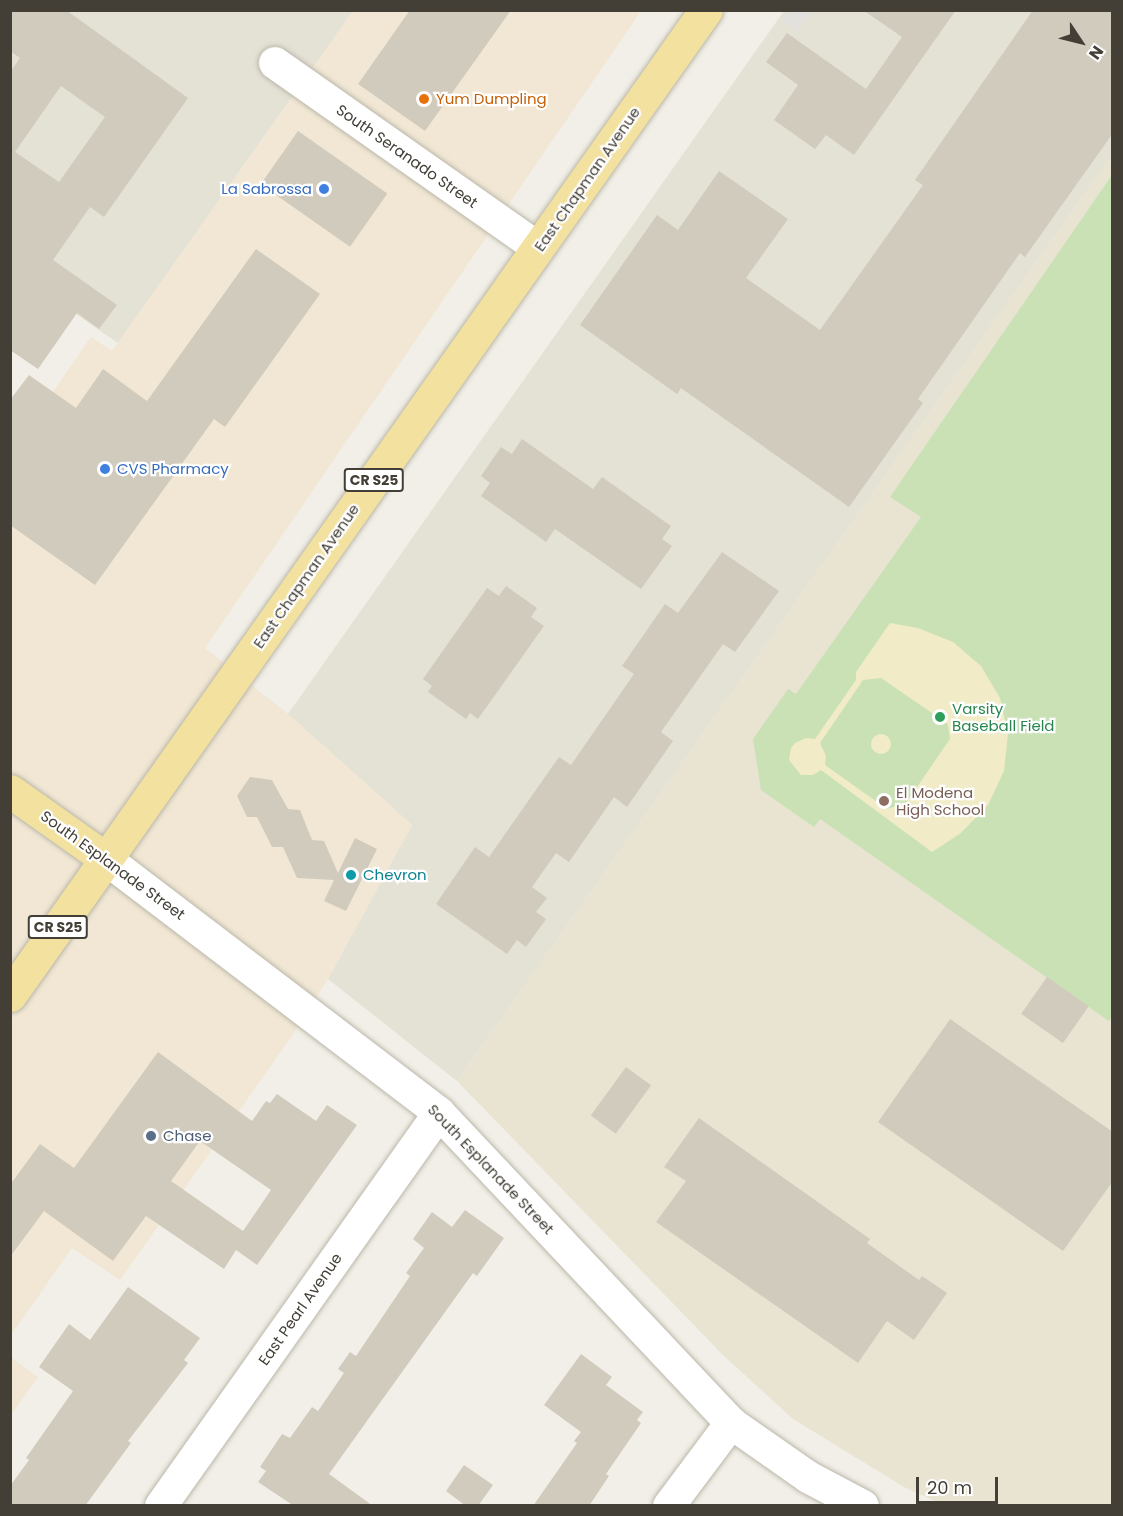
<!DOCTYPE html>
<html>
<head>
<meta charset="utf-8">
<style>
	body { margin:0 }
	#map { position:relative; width:1123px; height:1516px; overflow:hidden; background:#f1efe7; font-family:Poppins,sans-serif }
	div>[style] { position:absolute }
	.residential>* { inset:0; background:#e4e1d5 }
	.commercial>* { inset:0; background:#f1e7d4 }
	.education>* { inset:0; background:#e9e4d2 }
	.green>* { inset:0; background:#c9e1b4 }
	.sand>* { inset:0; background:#f1ecc7 }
	.round { border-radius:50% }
	.parking>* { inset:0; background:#e3e1de }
	.building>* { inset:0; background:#d1cbbe; transform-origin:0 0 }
	.roads { filter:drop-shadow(0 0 2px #bbb7aa) drop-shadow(0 0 2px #bbb7aa) }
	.minor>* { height:32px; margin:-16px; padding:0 16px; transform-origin:16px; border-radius:16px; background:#fff }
	.major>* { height:33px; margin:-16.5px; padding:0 16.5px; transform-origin:16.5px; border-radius:16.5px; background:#f2e19f }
	.dots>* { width:16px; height:16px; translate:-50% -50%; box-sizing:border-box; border:3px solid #fff; border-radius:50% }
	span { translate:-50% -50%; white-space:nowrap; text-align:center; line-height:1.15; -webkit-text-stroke:4.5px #fff; paint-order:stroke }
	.shield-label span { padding:2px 4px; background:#fff; border:2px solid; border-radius:4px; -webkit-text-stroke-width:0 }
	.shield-label { font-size:14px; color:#433f37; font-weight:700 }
	.food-label { font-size:15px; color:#c56008 }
	.left { translate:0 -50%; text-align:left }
	.street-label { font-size:15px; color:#433f37 }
	.shop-label { font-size:15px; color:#366cbe }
	.right { translate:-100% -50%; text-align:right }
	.leisure-label { font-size:15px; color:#27864d }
	.education-label { font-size:15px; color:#785e54 }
	.culture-label { font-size:15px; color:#0d838f }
	.service-label { font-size:15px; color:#4e5e75 }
	.frame { position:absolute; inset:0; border:12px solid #433f37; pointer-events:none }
	.north { position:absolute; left:1051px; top:12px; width:60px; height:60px; -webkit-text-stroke:4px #fff; paint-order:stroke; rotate:125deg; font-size:16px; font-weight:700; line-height:24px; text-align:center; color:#433f37 }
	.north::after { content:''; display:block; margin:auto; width:21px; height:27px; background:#433f37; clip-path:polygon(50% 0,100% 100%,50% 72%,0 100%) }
	.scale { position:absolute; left:916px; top:1477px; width:82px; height:27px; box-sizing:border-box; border:3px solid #433f37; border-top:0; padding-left:8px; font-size:18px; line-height:21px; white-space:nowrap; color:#433f37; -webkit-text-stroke:4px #fff; paint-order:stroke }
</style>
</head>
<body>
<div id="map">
	<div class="residential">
		<i style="clip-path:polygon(10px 11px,353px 11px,118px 343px,11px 269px)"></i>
		<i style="clip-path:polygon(784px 11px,1112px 11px,1112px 155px,457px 1081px,328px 979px,412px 825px,288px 714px)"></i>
	</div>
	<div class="commercial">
		<i style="clip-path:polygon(353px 11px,641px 11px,205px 648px,288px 714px,412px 825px,328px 979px,287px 1043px,120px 1280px,72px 1248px,11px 1335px,11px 452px,91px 337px,112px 351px)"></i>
		<i style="clip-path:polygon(11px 1357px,38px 1377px,11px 1415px)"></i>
	</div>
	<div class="education">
		<i style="clip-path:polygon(1112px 155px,1112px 1505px,944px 1505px,904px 1487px,793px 1419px,724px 1356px,457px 1081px)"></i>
	</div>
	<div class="green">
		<i style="clip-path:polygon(1112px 175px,1112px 1016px,1109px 1021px,820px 819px,814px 827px,761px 790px,753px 739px,788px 689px,796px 694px,921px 517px,890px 497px)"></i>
	</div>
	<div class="sand">
		<i style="clip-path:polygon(evenodd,890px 623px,918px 628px,953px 642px,981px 666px,1000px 698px,1008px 734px,1004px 771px,988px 805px,961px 833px,932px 852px,821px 770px,813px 775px,801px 775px,789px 760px,791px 748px,795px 743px,806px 738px,815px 739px,856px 680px,856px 672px,890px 623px,881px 678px,948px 724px,950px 739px,906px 803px,887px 809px,825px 765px,826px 756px,820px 743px,863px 680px,881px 678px)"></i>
		<i class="round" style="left:871px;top:734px;width:20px;height:20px"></i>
	</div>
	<div class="parking">
		<i style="clip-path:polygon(788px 11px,788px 10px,812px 11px,797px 32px,781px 21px)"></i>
	</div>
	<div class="building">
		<i style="clip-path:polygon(evenodd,10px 10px,66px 10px,188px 98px,104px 217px,90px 207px,53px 260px,117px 305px,99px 329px,77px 313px,38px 369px,10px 350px,10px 72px,20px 58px,10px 51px,10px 10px,61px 86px,105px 117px,59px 182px,15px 152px,61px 86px)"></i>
		<i style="clip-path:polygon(410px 10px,511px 10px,425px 131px,358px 84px)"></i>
		<i style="clip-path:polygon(863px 10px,956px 10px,854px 155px,826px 135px,815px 149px,774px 120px,798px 85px,766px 62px,787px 33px,866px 89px,902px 37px)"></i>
		<i style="clip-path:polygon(1033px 10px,1113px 10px,1113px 133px,1025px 257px,1020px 253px,918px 399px,923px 403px,849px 507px,681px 388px,677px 394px,580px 325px,657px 215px,678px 230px,719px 171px,788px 219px,746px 278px,820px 330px,923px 185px,915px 180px)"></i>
		<i style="left:298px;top:131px;width:109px;height:65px;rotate:35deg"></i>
		<i style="clip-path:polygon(256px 249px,320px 294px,225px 427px,214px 419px,95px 585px,10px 525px,10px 400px,29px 375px,76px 408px,103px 369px,147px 401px)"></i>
		<i style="clip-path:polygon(522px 439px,593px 489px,602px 477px,671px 526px,662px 539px,672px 546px,641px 589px,555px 529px,546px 542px,481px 496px,490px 483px,481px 476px,501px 447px,512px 454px)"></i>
		<i style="clip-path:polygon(722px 552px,779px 591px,735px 652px,723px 644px,661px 732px,673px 741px,627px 807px,614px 797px,569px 862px,556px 853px,532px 887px,547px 898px,536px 912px,546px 919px,526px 947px,517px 940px,507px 954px,436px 904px,475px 847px,489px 857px,559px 757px,571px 765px,634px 674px,622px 666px,665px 604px,678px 613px)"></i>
		<i style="clip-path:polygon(506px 586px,537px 608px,531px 617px,544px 626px,478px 719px,470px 713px,466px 719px,428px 692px,432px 686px,423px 679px,487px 588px,499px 596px)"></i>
		<i style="clip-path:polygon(250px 777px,272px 780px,288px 809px,300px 810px,312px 840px,324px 841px,338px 873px,355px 838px,377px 849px,346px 911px,324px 901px,334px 880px,297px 878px,283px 847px,272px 847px,257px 817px,247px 817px,237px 796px)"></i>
		<i style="left:1047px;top:977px;width:51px;height:45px;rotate:35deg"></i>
		<i style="clip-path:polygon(950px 1019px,1113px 1132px,1113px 1181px,1063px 1251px,878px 1122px)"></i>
		<i style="clip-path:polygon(evenodd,158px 1052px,252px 1121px,266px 1101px,270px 1103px,277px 1094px,316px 1121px,327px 1105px,357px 1125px,257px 1265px,236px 1250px,224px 1269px,146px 1216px,113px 1261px,44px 1211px,10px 1257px,10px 1185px,40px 1144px,74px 1168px,158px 1052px,200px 1141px,271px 1190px,243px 1231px,171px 1181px,200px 1141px)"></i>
		<i style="left:626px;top:1067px;width:31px;height:60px;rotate:36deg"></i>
		<i style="clip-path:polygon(699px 1118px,870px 1239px,867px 1243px,919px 1280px,922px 1276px,947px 1293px,914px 1340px,887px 1321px,858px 1363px,656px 1222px,686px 1181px,664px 1167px)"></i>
		<i style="clip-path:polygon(465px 1210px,504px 1238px,477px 1276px,473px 1273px,329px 1474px,373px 1506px,294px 1506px,258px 1482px,266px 1471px,260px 1467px,282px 1434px,290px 1438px,312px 1407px,318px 1411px,344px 1373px,338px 1369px,350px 1352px,356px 1356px,410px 1276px,406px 1273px,424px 1248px,413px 1239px,432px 1212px,452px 1227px)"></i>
		<i style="clip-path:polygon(128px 1287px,200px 1338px,184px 1360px,188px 1363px,128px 1441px,131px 1443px,85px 1506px,10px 1506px,10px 1486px,29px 1460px,26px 1458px,73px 1391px,39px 1367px,69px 1324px,90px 1340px)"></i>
		<i style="clip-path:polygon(581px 1354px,612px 1377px,606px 1385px,643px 1412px,637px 1420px,641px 1423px,606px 1474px,609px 1476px,589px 1506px,533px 1506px,577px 1443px,574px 1441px,581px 1432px,544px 1405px)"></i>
		<i style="clip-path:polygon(464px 1465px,493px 1485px,478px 1506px,466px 1506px,446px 1491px)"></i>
	</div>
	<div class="roads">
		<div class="minor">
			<i style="left:275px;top:63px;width:322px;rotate:35.1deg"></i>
			<i style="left:106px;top:859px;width:419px;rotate:37.3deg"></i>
			<i style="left:439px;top:1113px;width:426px;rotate:46.7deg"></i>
			<i style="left:731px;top:1423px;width:94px;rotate:35deg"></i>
			<i style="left:808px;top:1477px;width:62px;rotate:27.8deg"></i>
			<i style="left:161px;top:1506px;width:481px;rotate:-54.7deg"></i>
			<i style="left:669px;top:1506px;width:104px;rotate:-53.2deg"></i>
		</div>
		<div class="major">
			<i style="left:10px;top:791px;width:118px;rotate:35.3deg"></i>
			<i style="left:10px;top:995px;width:1206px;rotate:-54.76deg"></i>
		</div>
	</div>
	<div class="dots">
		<i style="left:424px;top:99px;background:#e8710a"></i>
		<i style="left:324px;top:189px;background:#3f7fe0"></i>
		<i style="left:105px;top:469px;background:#3f7fe0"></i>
		<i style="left:940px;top:717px;background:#2e9e5b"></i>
		<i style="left:884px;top:801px;background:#8d6e63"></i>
		<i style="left:351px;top:875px;background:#0f9aa8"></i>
		<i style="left:151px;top:1136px;background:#5c6f8a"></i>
	</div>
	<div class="shield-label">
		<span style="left:374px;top:480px">CR S25</span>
		<span style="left:58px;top:927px">CR S25</span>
	</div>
	<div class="food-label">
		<span class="left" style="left:436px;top:99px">Yum Dumpling</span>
	</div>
	<div class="street-label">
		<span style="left:407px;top:156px;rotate:35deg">South Seranado Street</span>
		<span style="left:587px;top:179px;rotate:-55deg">East Chapman Avenue</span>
		<span style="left:306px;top:576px;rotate:-55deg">East Chapman Avenue</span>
		<span style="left:113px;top:865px;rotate:36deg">South Esplanade Street</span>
		<span style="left:491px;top:1169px;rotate:46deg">South Esplanade Street</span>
		<span style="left:300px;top:1309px;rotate:-55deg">East Pearl Avenue</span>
	</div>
	<div class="shop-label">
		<span class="right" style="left:312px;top:189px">La Sabrossa</span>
		<span class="left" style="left:117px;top:469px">CVS Pharmacy</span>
	</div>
	<div class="leisure-label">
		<span class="left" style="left:952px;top:717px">Varsity<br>Baseball Field</span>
	</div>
	<div class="education-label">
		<span class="left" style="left:896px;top:801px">El Modena<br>High School</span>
	</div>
	<div class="culture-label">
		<span class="left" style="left:363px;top:875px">Chevron</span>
	</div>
	<div class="service-label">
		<span class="left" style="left:163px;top:1136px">Chase</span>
	</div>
	<div class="frame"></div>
	<div class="north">N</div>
	<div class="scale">20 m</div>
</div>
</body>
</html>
